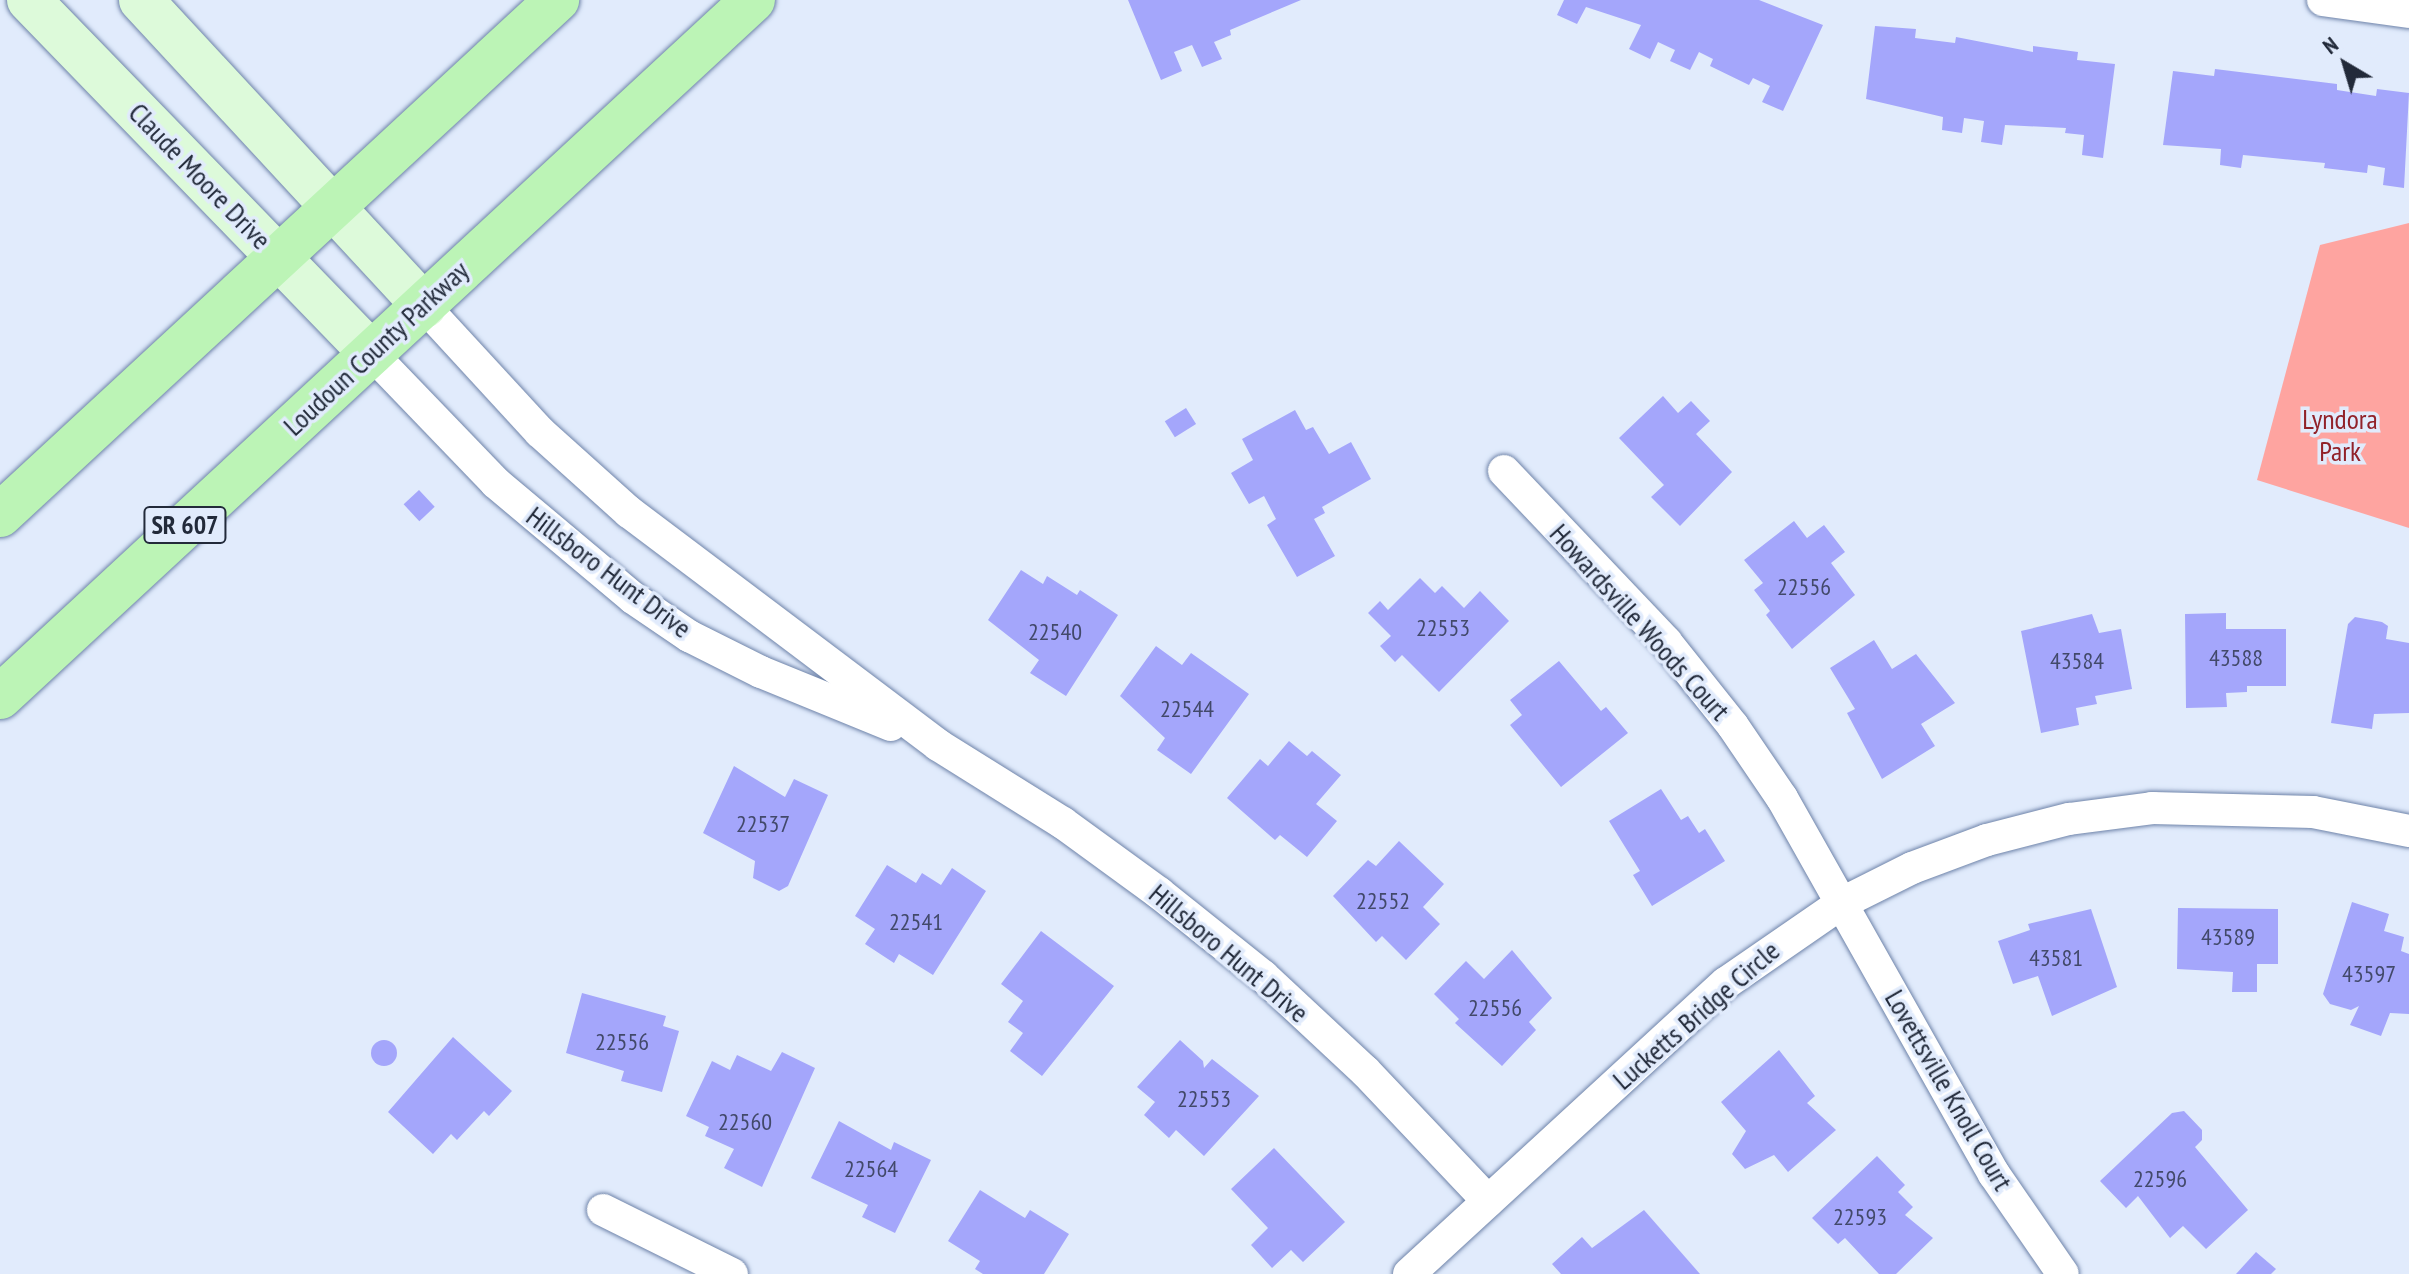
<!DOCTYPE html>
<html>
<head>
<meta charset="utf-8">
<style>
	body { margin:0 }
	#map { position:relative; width:2409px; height:1274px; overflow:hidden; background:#e1ebfc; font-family:"PT Sans Narrow",sans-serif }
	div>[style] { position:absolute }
	.green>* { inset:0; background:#fea4a0 }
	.building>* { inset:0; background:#a4a6fb; transform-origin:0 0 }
	.round { border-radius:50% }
	.roads { filter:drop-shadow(0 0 2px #6e83a9) drop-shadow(0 0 2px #6e83a9) }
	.street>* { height:32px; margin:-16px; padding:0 16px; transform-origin:16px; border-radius:16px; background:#fff }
	.secondary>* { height:44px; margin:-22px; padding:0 22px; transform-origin:22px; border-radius:22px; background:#ddfada }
	.primary>* { height:44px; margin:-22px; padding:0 22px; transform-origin:22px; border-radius:22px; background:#bcf4b6 }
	span { translate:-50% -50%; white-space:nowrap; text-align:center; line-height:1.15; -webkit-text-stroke:7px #e1ebfc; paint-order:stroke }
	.number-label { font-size:24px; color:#42496a }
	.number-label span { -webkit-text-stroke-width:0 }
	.shield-label span { padding:2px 6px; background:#e1ebfc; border:2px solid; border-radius:6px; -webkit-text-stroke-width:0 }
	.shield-label { font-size:26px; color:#222a3a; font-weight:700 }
	.street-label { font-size:28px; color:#222a3a }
	.park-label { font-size:28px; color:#91222a }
	.north { position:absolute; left:2305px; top:24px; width:80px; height:80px; -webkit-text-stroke:6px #e1ebfc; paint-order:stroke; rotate:322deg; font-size:22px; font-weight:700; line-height:32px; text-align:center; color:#222a3a }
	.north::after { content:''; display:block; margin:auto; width:28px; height:36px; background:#222a3a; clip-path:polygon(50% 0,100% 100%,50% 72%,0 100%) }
</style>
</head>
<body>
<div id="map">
	<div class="green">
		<i style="clip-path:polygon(2409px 223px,2409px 528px,2257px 480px,2320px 245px)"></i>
	</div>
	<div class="building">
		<i style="clip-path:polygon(1128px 0,1301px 0,1230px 30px,1231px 35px,1214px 42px,1222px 59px,1202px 67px,1192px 45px,1174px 52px,1182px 71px,1161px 80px)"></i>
		<i style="clip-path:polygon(1564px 0,1759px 0,1823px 25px,1783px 111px,1762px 102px,1770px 86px,1753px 78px,1749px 85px,1710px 66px,1713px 59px,1699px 52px,1690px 70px,1670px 61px,1675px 50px,1658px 42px,1650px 59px,1629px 49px,1641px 25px,1586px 7px,1577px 24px,1557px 15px)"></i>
		<i style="clip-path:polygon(1875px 26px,1916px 29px,1915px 38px,1955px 43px,1956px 37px,2033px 52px,2033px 46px,2078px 52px,2077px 60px,2115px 64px,2103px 158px,2082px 155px,2084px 135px,2065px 133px,2066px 128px,2005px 125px,2002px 145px,1981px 142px,1984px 121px,1964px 118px,1962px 133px,1942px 130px,1943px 117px,1866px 99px)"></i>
		<i style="clip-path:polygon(2215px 69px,2337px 84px,2337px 90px,2376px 96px,2377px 89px,2409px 93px,2404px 188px,2383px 185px,2385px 168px,2368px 165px,2367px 173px,2324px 168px,2325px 163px,2243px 155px,2241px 168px,2220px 165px,2221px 149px,2163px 145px,2173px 71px,2214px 76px)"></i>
		<i style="clip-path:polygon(1663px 396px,1678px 413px,1691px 401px,1710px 421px,1696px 434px,1732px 472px,1680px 526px,1651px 497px,1664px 485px,1619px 438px)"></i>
		<i style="left:1186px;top:408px;width:19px;height:25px;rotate:58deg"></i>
		<i style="clip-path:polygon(1295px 410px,1306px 430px,1313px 427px,1329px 454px,1351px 442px,1371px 479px,1322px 507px,1325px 513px,1314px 519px,1335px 556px,1297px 577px,1267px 525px,1276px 519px,1264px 496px,1249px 504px,1231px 473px,1253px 460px,1242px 439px)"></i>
		<i style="left:419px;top:490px;width:23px;height:21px;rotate:47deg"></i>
		<i style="clip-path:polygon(1794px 521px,1807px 538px,1824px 525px,1845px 552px,1831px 563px,1855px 595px,1792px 649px,1766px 615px,1770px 611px,1754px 590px,1763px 583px,1744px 560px)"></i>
		<i style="clip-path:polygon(1021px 570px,1043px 584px,1047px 576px,1077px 595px,1080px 590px,1118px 615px,1066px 696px,1030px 673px,1039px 660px,988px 620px)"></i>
		<i style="clip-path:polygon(1420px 578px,1435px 593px,1442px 586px,1464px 608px,1480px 591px,1509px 621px,1439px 692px,1402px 655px,1395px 662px,1380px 646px,1391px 636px,1368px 613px,1380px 601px,1388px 610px)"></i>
		<i style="clip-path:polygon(2226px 613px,2226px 629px,2286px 629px,2286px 686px,2247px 686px,2247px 692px,2226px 693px,2227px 707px,2186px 708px,2185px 614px)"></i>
		<i style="clip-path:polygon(2092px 614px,2099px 633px,2121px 629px,2132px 689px,2095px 696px,2097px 704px,2076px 708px,2079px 725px,2041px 733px,2021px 631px)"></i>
		<i style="clip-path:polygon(2355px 617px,2382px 622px,2388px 626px,2386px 639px,2409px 643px,2409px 713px,2374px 714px,2372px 729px,2331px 723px,2348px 624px)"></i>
		<i style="clip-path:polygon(1874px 640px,1892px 669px,1916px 654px,1955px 703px,1921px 724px,1935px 746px,1882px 779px,1847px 713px,1855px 709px,1830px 668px)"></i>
		<i style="clip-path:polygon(1156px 646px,1182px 665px,1191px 653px,1249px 694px,1191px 774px,1157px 750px,1165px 738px,1120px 696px)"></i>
		<i style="clip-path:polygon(1559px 661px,1601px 711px,1606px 707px,1628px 733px,1561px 787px,1510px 725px,1522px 715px,1510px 700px)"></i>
		<i style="clip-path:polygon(1289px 741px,1307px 756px,1312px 751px,1341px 775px,1316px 804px,1337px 821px,1307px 857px,1280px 835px,1275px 840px,1227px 798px,1260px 759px,1268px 766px)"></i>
		<i style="clip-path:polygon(734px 766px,785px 797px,794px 779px,828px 795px,788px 886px,779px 891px,753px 878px,755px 861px,703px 833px)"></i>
		<i style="clip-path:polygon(1661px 789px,1681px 820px,1688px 816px,1699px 833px,1705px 829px,1725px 861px,1652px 906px,1633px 875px,1640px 871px,1609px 821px)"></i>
		<i style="clip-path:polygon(1399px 841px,1444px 884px,1423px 907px,1440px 924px,1406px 960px,1382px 936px,1376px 942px,1333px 896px,1368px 860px,1376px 866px)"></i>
		<i style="clip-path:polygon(887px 865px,916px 883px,922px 873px,941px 885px,952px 868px,986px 891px,933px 975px,899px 954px,894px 963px,865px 944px,875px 929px,855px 916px)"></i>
		<i style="clip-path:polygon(2352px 902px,2389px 914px,2384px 931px,2404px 937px,2401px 951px,2409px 954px,2409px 1014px,2390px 1013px,2381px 1036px,2350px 1025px,2359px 1006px,2351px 1010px,2330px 1004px,2323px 994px)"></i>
		<i style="clip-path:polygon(2178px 908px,2278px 909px,2278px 964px,2257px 964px,2257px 992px,2232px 992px,2233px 972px,2177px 969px)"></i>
		<i style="clip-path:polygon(2091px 909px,2117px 987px,2052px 1016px,2038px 976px,2013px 984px,1998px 941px,2030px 930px,2028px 924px)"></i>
		<i style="clip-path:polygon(1041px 931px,1114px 986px,1042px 1076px,1010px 1051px,1023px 1033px,1008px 1022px,1023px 1001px,1001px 984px)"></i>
		<i style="clip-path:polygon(1512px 950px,1552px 998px,1529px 1022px,1536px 1030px,1502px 1066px,1455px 1023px,1459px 1019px,1434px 994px,1466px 961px,1484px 979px)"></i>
		<i style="clip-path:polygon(582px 993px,666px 1016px,663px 1026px,679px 1031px,662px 1092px,621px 1081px,624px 1071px,566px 1053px)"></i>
		<i style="clip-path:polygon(453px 1037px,512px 1091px,489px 1116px,484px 1111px,457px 1140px,451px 1134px,433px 1154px,388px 1112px)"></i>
		<i class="round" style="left:371px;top:1040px;width:26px;height:26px"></i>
		<i style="clip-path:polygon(1180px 1040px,1203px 1061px,1204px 1068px,1212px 1059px,1259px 1096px,1204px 1156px,1176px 1130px,1169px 1138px,1144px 1115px,1155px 1102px,1137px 1087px)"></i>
		<i style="clip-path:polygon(1779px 1050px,1815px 1096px,1807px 1103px,1836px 1130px,1788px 1172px,1774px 1155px,1745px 1169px,1732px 1154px,1746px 1131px,1721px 1102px)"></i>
		<i style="clip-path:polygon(782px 1052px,815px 1068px,762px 1187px,724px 1168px,734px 1149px,705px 1136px,709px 1127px,686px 1116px,712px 1061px,730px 1070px,737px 1055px,771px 1071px)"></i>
		<i style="clip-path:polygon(2184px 1111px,2202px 1130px,2202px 1140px,2195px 1147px,2248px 1210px,2206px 1249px,2183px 1226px,2170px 1238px,2138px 1196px,2126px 1208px,2100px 1181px,2172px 1113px)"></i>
		<i style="clip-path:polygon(839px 1121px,891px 1150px,894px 1142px,931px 1160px,895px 1233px,862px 1217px,868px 1205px,811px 1178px)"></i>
		<i style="clip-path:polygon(1274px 1148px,1345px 1222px,1303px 1262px,1291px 1250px,1272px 1268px,1251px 1245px,1268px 1228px,1231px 1189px)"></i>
		<i style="clip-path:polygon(1877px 1156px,1905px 1185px,1898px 1192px,1913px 1207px,1905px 1215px,1933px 1238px,1896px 1274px,1879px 1274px,1845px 1238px,1838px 1244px,1812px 1218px)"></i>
		<i style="clip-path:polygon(980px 1190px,1025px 1218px,1030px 1210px,1069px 1234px,1044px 1274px,983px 1274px,975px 1269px,980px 1261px,948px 1241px)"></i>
		<i style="clip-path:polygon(1644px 1210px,1700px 1274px,1561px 1274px,1552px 1264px,1582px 1237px,1592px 1248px)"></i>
		<i style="clip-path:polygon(2256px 1252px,2276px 1269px,2271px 1274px,2236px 1274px)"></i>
	</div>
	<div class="roads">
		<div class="street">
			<i style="left:2323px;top:0;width:87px;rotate:7.9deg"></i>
			<i style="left:424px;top:306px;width:171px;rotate:47.4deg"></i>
			<i style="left:540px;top:432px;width:120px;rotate:42deg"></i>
			<i style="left:629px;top:512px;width:387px;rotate:37deg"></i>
			<i style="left:938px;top:745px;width:147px;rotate:32deg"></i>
			<i style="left:1063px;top:823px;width:119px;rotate:36.1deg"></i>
			<i style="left:1159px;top:893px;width:133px;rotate:38.6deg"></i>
			<i style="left:1263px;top:976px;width:139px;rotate:43deg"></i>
			<i style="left:1365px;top:1071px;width:179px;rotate:46.6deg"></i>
			<i style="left:371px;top:353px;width:180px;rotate:46.1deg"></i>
			<i style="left:496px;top:483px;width:179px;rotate:40deg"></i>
			<i style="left:633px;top:598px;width:68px;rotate:34.2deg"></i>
			<i style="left:689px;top:636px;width:80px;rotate:26.6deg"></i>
			<i style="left:761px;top:672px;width:140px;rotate:22.2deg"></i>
			<i style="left:1504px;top:471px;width:236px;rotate:46.5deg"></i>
			<i style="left:1666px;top:642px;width:107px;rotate:51.4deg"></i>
			<i style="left:1733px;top:726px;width:87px;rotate:55.8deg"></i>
			<i style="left:1782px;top:798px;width:432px;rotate:60.6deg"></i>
			<i style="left:1994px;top:1174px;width:121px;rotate:55.4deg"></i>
			<i style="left:603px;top:1210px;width:144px;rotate:26.4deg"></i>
			<i style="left:1409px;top:1274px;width:430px;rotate:-42.6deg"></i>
			<i style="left:1726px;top:983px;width:141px;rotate:-34.6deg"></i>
			<i style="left:1842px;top:903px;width:78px;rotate:-26.6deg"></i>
			<i style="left:1912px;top:868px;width:80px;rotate:-20.5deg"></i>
			<i style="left:1987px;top:840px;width:85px;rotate:-14.4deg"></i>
			<i style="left:2069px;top:819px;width:84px;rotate:-7.5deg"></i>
			<i style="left:2152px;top:808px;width:161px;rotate:1.4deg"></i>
			<i style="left:2313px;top:812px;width:98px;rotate:11.2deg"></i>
		</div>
		<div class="secondary">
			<i style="left:29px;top:0;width:492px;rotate:45.9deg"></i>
			<i style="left:141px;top:0;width:417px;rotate:47.2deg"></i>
		</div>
		<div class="primary">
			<i style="left:0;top:515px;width:759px;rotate:-42.76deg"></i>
			<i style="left:0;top:697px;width:1026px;rotate:-42.79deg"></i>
		</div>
	</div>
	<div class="number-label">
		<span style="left:1804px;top:587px">22556</span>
		<span style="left:1443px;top:628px">22553</span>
		<span style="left:1055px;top:632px">22540</span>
		<span style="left:2236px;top:658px">43588</span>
		<span style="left:2077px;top:661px">43584</span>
		<span style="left:1187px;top:709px">22544</span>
		<span style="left:763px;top:824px">22537</span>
		<span style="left:1383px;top:901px">22552</span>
		<span style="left:916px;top:922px">22541</span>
		<span style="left:2228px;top:937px">43589</span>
		<span style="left:2056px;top:958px">43581</span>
		<span style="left:2369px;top:974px">43597</span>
		<span style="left:1495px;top:1008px">22556</span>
		<span style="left:622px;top:1042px">22556</span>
		<span style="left:1204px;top:1099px">22553</span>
		<span style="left:745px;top:1122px">22560</span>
		<span style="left:871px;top:1169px">22564</span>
		<span style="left:2160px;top:1179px">22596</span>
		<span style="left:1860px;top:1217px">22593</span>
	</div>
	<div class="shield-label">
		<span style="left:185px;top:525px">SR 607</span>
	</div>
	<div class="street-label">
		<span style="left:200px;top:176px;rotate:46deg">Claude Moore Drive</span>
		<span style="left:376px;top:348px;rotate:-43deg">Loudoun County Parkway</span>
		<span style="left:609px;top:572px;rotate:37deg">Hillsboro Hunt Drive</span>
		<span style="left:1640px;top:622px;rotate:48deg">Howardsville Woods Court</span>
		<span style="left:1229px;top:953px;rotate:40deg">Hillsboro Hunt Drive</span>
		<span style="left:1696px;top:1015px;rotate:-41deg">Lucketts Bridge Circle</span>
		<span style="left:1949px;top:1090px;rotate:60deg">Lovettsville Knoll Court</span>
	</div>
	<div class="park-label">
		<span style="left:2340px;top:435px">Lyndora<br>Park</span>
	</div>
	<div class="north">N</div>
</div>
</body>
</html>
